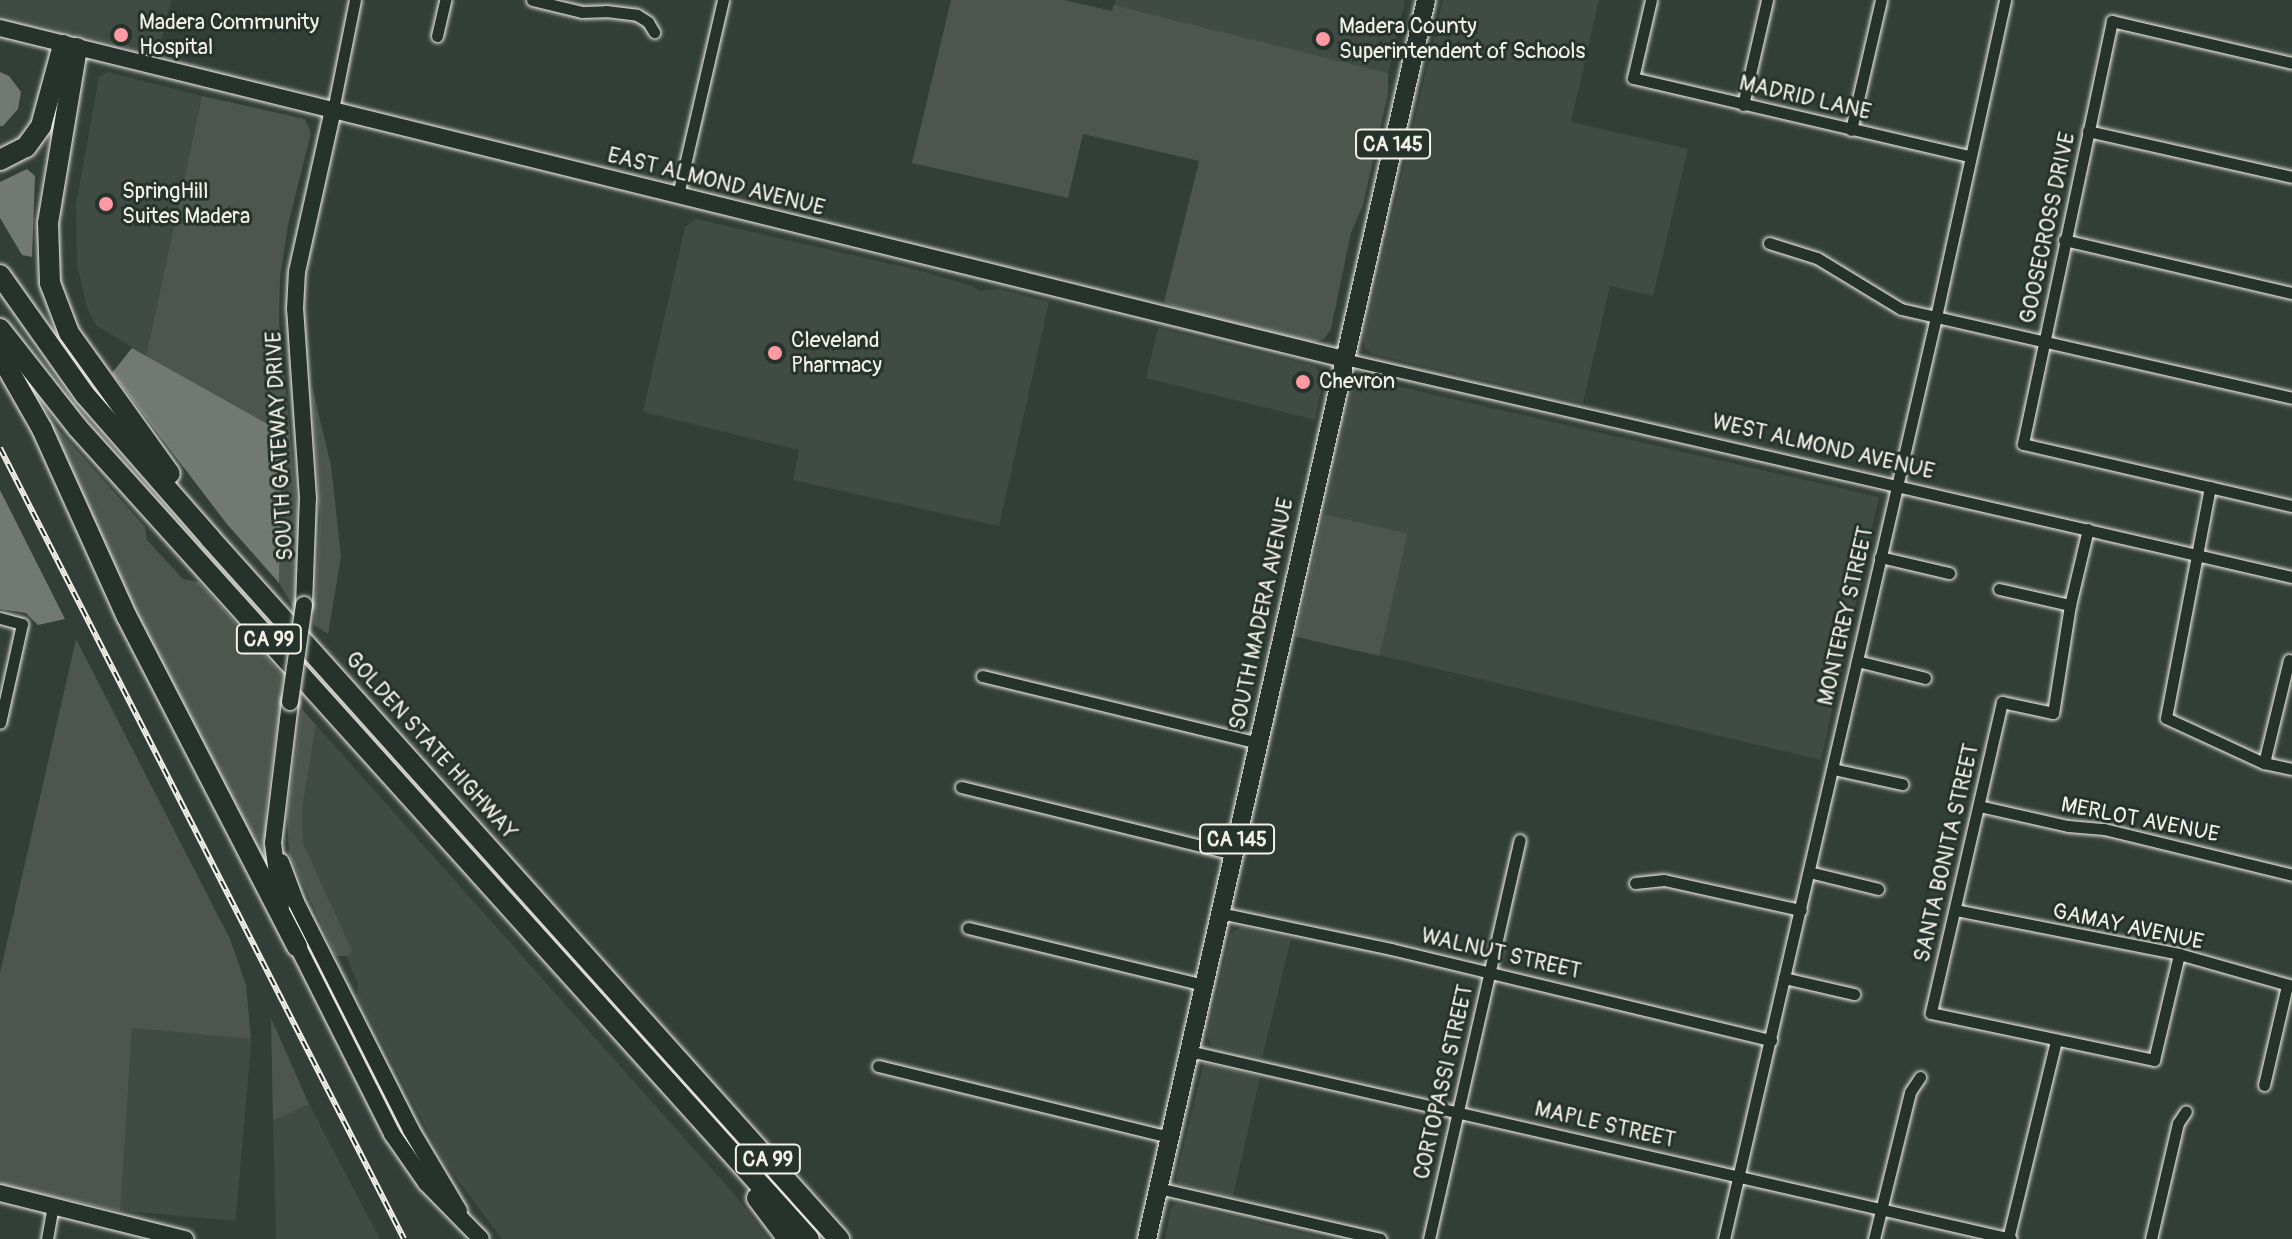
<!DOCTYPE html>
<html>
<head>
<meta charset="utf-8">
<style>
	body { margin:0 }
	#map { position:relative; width:2292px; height:1239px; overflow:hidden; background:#323e38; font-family:Pangolin,sans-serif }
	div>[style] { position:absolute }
	.built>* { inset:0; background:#404b44; transform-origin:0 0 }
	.green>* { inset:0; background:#4c564f; transform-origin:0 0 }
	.water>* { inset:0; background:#727972 }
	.roads { filter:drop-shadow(0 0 2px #f4f1e8) drop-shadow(0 0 2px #f4f1e8) }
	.street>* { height:11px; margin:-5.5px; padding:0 5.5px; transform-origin:5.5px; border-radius:5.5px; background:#26332d }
	.secondary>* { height:16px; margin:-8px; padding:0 8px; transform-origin:8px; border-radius:8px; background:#26332d }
	.primary>* { height:18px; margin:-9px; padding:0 9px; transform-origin:9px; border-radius:9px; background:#26332d }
	.highway>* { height:20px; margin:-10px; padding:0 10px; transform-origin:10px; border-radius:10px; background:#26332d }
	.rail>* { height:6px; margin-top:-3px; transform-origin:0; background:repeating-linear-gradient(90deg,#26332d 0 9px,#f4f1e8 0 18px); box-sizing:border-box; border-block:2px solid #f4f1e8 }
	.bridges { filter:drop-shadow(0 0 2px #f4f1e8) drop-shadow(0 0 2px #f4f1e8) }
	.secondary-bridge>* { height:16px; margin:-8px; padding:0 8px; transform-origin:8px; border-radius:8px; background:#26332d }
	.dots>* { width:22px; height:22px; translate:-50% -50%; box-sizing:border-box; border:4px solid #26332d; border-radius:50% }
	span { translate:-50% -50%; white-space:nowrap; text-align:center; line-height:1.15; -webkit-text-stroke:6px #26332d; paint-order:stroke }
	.shield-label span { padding:2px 6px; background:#26332d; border:2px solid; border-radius:6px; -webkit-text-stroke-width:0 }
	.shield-label { font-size:20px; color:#f4f1e8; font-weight:700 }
	.poi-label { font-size:22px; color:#f4f1e8 }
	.left { translate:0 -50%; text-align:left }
	.street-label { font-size:22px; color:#f4f1e8 }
</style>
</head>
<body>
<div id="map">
	<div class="built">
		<i style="clip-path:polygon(0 0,171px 0,158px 55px,0 15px)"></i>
		<i style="clip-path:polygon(1116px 0,1405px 0,1388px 73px,1114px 5px)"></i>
		<i style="clip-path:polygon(1443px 0,1599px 0,1571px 122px,1688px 149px,1653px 296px,1610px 286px,1583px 403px,1372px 354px,1365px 348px,1363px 339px)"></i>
		<i style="clip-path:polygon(108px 72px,202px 96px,146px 356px,96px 325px,87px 308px,77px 264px,76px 205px,99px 77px)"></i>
		<i style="clip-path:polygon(696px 219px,917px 270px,975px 287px,979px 291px,998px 289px,1049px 302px,999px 526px,793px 480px,799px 450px,643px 412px,685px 227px)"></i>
		<i style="clip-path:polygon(1158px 328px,1315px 366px,1323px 379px,1315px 420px,1146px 378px)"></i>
		<i style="clip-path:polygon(1366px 379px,1879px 497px,1821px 760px,1379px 655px,1408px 533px,1324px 514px,1352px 389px,1357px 382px)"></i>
		<i style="clip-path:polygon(316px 725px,735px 1195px,768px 1239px,502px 1239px,443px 1160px,357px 995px,358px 984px,346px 956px,353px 952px,303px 846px,302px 805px)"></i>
		<i style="clip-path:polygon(1241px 927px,1291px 939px,1262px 1058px,1212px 1046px,1207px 1036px,1231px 933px)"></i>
		<i style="left:132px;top:1028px;width:120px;height:183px;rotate:5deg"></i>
		<i style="clip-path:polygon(1204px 1063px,1260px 1077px,1233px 1196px,1179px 1184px,1176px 1178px)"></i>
		<i style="clip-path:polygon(309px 1104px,380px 1239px,276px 1239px,273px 1121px)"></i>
		<i style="clip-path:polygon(1176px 1203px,1296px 1232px,1329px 1239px,1165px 1239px,1171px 1208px)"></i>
	</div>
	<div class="green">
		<i style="clip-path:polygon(951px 0,1064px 0,1112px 11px,1114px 5px,1388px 73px,1388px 94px,1363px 205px,1351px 233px,1331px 329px,1324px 339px,1312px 342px,1191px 313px,1164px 302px,1199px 161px,1083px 134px,1068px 198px,912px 163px)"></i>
		<i style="clip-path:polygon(202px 96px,305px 119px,311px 133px,288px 225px,280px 278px,279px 321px,299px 524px,294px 609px,279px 583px,282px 446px,288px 436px,146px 356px)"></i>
		<i style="clip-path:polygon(312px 387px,331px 465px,341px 556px,328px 634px,314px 625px,320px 517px)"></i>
		<i style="clip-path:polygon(37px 405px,145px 527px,147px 540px,183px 579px,199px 582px,284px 677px,266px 810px,266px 860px,261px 863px,124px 591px,59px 442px)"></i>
		<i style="left:1324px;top:514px;width:86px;height:126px;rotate:13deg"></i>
		<i style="clip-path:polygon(76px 639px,230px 939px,246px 985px,251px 1039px,132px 1028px,120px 1211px,0 1185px,0 973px)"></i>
		<i style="clip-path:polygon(302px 709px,316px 725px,302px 808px,303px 844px,353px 952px,346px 956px,336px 956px,289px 854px,287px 813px)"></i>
		<i style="clip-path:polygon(271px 1018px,309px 1104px,273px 1121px)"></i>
	</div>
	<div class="water">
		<i style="clip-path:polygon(0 72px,9px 76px,21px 92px,18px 109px,3px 126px,0 126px)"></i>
		<i style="clip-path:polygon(27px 169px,35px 176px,32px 257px,22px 255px,0 218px,0 182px)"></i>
		<i style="clip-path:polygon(132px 348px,289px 436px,282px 446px,279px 583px,226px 523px,112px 373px)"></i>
		<i style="clip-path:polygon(0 490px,65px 619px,38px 625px,26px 613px,0 609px)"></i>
	</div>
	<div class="roads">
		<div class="street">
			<i style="left:532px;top:0;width:51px;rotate:13.5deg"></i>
			<i style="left:582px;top:12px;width:24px;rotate:-2deg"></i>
			<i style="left:606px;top:11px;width:31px;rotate:7deg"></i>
			<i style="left:637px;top:15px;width:13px;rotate:32deg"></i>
			<i style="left:648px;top:22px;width:12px;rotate:59deg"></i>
			<i style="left:1651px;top:0;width:80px;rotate:103deg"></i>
			<i style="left:1633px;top:78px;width:344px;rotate:13.1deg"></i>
			<i style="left:437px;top:36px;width:37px;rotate:-77deg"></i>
			<i style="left:2292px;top:63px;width:185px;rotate:-166.9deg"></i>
			<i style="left:2112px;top:21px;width:432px;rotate:101.9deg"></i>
			<i style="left:2023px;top:444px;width:276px;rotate:13deg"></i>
			<i style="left:1743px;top:105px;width:108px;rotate:-77.1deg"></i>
			<i style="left:333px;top:110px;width:112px;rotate:-78.7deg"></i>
			<i style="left:1851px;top:130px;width:133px;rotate:-77deg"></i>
			<i style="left:2088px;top:131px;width:209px;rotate:12.7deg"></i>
			<i style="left:678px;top:195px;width:200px;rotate:-77deg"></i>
			<i style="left:2064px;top:240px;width:234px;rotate:13.1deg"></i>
			<i style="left:1769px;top:243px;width:50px;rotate:17.4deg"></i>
			<i style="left:1817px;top:258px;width:98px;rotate:31.3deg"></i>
			<i style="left:1901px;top:309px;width:401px;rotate:12.8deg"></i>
			<i style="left:1344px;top:359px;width:973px;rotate:12.95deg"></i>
			<i style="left:2210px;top:487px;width:235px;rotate:100.8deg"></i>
			<i style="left:2166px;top:718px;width:108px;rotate:24.7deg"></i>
			<i style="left:2264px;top:763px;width:29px;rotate:12deg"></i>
			<i style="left:2088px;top:529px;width:78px;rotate:103.3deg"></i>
			<i style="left:2070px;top:605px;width:109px;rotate:98.9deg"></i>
			<i style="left:2053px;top:713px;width:52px;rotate:-167.8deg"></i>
			<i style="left:2002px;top:702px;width:319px;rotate:102.9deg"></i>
			<i style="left:1931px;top:1013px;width:228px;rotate:11.9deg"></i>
			<i style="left:2154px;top:1060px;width:109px;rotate:-76.7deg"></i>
			<i style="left:1880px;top:557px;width:71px;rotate:13.1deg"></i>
			<i style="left:1999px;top:589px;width:73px;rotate:12.7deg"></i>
			<i style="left:0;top:618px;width:23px;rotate:15deg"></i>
			<i style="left:22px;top:624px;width:101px;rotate:102.5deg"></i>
			<i style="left:1857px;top:661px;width:70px;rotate:14deg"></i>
			<i style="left:982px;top:676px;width:285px;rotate:13.6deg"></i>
			<i style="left:2264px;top:763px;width:106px;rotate:-76.4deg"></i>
			<i style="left:1833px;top:769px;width:71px;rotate:12.3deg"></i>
			<i style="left:961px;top:787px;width:280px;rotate:13.8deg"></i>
			<i style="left:1979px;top:806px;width:91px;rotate:12.7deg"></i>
			<i style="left:2068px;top:826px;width:36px;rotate:5deg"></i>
			<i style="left:2104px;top:829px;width:194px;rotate:13.7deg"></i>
			<i style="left:1809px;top:872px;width:71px;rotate:13.8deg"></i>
			<i style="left:1635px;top:883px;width:29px;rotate:-6deg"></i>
			<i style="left:1664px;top:880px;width:140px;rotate:12.4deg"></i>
			<i style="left:1955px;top:910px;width:228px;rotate:11.1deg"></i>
			<i style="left:2179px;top:954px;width:117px;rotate:15.8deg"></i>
			<i style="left:1220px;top:913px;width:175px;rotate:11.9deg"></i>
			<i style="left:1391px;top:949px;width:391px;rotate:13.5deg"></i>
			<i style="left:968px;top:928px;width:243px;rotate:13.6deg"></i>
			<i style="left:1784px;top:978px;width:72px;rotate:12.9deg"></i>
			<i style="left:1189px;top:1051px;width:843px;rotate:12.88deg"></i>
			<i style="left:878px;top:1066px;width:301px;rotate:13.7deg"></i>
			<i style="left:2264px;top:1085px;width:103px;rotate:-77deg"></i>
			<i style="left:1158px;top:1188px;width:228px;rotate:12.9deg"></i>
			<i style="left:47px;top:1239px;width:34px;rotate:-80deg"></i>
			<i style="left:1429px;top:1239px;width:409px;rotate:-77.2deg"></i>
			<i style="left:1724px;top:1239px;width:946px;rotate:-77.05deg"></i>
			<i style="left:1936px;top:317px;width:324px;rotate:-77.7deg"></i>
			<i style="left:1874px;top:1239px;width:151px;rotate:-76.2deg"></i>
			<i style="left:1910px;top:1092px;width:18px;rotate:-56deg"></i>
			<i style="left:2008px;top:1239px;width:205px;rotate:-76.4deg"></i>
			<i style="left:2151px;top:1239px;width:119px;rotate:-76.9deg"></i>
			<i style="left:2178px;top:1123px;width:14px;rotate:-56deg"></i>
		</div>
		<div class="secondary">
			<i style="left:0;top:28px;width:1384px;rotate:13.84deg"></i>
			<i style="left:304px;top:605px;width:107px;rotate:-87.9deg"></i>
			<i style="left:308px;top:498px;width:189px;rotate:-93.9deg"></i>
			<i style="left:295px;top:309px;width:37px;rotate:-87deg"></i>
			<i style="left:297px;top:272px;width:166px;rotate:-77.5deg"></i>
			<i style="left:281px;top:862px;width:43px;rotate:69.4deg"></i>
			<i style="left:296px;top:902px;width:255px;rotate:63.2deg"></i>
			<i style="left:411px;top:1130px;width:94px;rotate:59.3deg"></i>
			<i style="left:281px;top:906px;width:64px;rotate:-97.2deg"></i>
			<i style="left:273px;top:843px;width:142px;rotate:-83.1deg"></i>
			<i style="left:294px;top:939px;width:218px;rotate:63.3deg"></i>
			<i style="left:392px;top:1134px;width:60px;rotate:55.2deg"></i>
			<i style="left:426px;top:1183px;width:78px;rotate:45.5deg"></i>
			<i style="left:0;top:1193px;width:191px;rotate:14deg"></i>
		</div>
		<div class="primary">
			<i style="left:1147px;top:1239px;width:1270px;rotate:-77.31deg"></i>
		</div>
		<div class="highway">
			<i style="left:77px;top:48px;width:177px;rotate:99.4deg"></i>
			<i style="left:48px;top:223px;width:60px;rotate:88.1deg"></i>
			<i style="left:50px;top:283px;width:53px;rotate:69.2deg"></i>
			<i style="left:69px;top:333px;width:173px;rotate:54.4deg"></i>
			<i style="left:0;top:160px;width:29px;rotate:-27deg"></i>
			<i style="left:26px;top:147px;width:26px;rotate:-54deg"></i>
			<i style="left:41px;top:126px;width:84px;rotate:-74.8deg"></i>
			<i style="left:0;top:275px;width:147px;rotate:54.7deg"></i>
			<i style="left:85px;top:395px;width:190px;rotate:48.8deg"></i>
			<i style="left:210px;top:538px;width:942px;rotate:48.1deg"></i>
			<i style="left:0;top:329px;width:125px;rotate:51.8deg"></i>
			<i style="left:77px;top:427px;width:1093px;rotate:47.97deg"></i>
			<i style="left:0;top:355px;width:85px;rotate:60.4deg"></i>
			<i style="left:42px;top:429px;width:206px;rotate:65.7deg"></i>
			<i style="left:127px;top:617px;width:371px;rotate:62.7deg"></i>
			<i style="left:757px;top:1198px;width:51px;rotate:52.9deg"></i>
		</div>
	</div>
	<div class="rail">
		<i style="left:0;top:448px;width:888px;rotate:62.94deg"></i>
	</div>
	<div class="bridges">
		<div class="secondary-bridge">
			<i style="left:290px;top:702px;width:98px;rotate:-81.8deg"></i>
		</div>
	</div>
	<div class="dots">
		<i style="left:121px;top:35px;background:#ff9aa2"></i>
		<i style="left:1323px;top:39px;background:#ff9aa2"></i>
		<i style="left:106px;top:204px;background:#ff9aa2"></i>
		<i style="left:775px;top:353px;background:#ff9aa2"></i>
		<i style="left:1303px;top:382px;background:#ff9aa2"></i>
	</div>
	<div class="shield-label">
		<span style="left:1393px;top:144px">CA 145</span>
		<span style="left:269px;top:639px">CA 99</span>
		<span style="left:1237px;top:839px">CA 145</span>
		<span style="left:768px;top:1159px">CA 99</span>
	</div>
	<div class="poi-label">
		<span class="left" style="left:139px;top:35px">Madera Community<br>Hospital</span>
		<span class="left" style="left:1339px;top:39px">Madera County<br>Superintendent of Schools</span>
		<span class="left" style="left:122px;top:204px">SpringHill<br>Suites Madera</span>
		<span class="left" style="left:791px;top:353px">Cleveland<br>Pharmacy</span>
		<span class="left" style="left:1319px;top:382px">Chevron</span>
	</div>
	<div class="street-label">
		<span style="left:1805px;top:98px;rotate:13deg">MADRID LANE</span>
		<span style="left:716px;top:182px;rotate:14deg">EAST ALMOND AVENUE</span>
		<span style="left:2048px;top:228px;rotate:-78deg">GOOSECROSS DRIVE</span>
		<span style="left:280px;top:446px;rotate:-93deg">SOUTH GATEWAY DRIVE</span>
		<span style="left:1823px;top:447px;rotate:13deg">WEST ALMOND AVENUE</span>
		<span style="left:1262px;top:614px;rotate:-78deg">SOUTH MADERA AVENUE</span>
		<span style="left:1846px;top:616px;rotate:-77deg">MONTEREY STREET</span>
		<span style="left:431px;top:746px;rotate:48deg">GOLDEN STATE HIGHWAY</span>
		<span style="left:2140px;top:820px;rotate:11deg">MERLOT AVENUE</span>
		<span style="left:1947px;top:853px;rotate:-77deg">SANTA BONITA STREET</span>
		<span style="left:2128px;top:927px;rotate:12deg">GAMAY AVENUE</span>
		<span style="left:1501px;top:954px;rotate:13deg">WALNUT STREET</span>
		<span style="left:1444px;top:1082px;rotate:-77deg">CORTOPASSI STREET</span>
		<span style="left:1605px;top:1125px;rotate:13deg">MAPLE STREET</span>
	</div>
</div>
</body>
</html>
